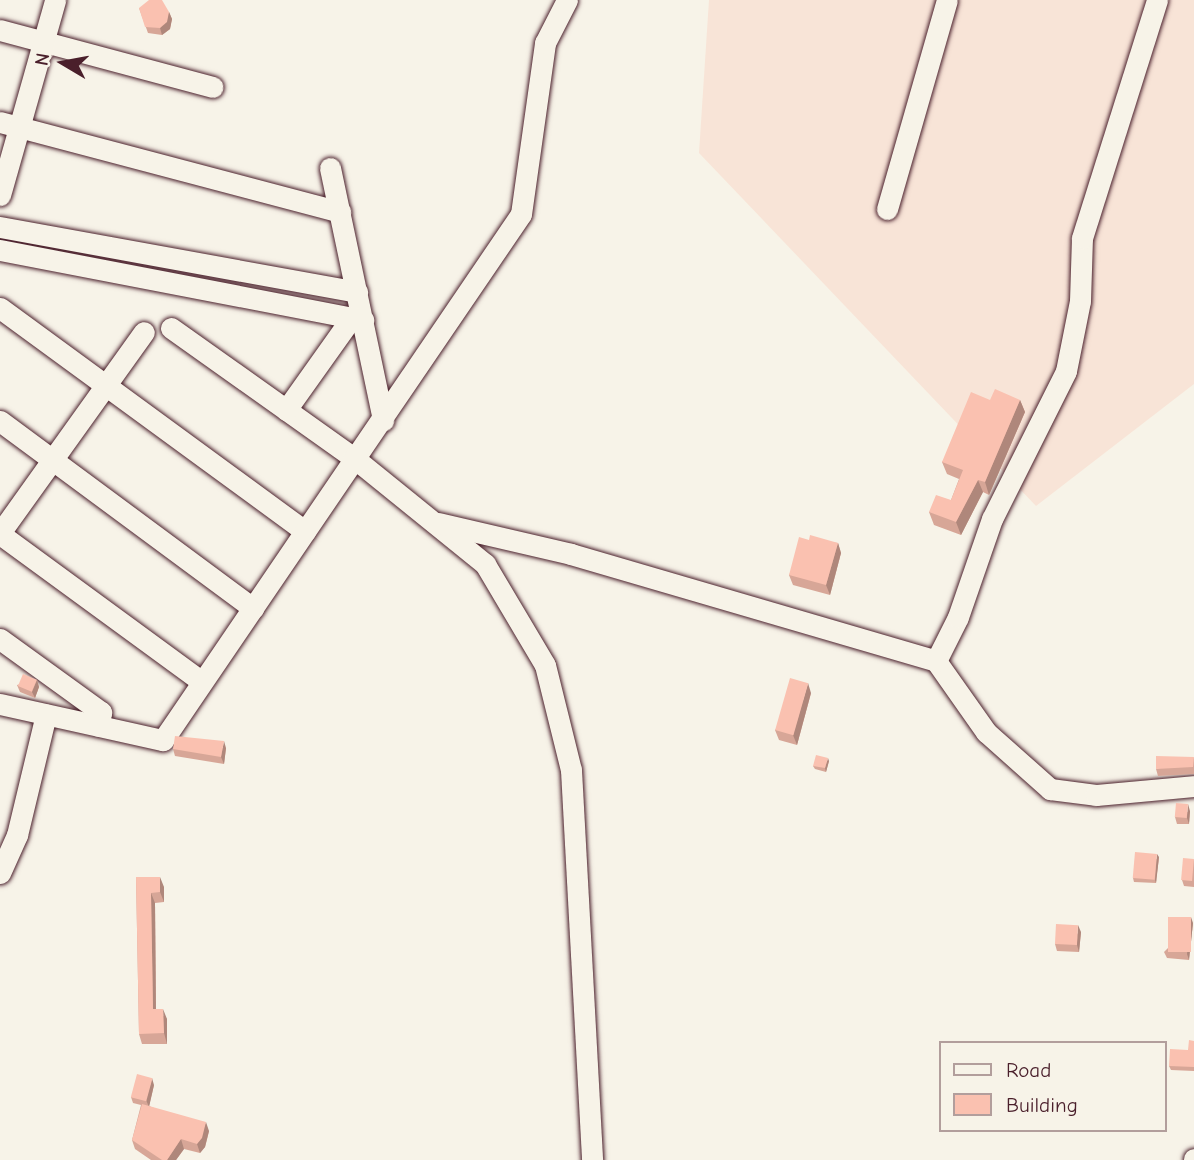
<!DOCTYPE html>
<html>
<head>
<meta charset="utf-8">
<style>
	body { margin:0 }
	#map { position:relative; width:1194px; height:1160px; overflow:hidden; background:#f7f3e8; font-family:"Comic Neue",sans-serif }
	div>[style] { position:absolute }
	.built>* { inset:0; background:#f8e4d7 }
	.roads { filter:drop-shadow(0 0 2px #4a1f2b) drop-shadow(0 0 2px #4a1f2b) }
	.minor>* { height:21px; margin:-10.5px; padding:0 10.5px; transform-origin:10.5px; border-radius:10.5px; background:#f7f3e8 }
	.wall>* { inset:0; background:#d7a697 }
	.shaded-wall>* { inset:0; background:#af877b }
	.building>* { inset:0; background:#fac1b0; transform-origin:0 0 }
	span { translate:-50% -50%; white-space:nowrap; text-align:center; line-height:1.15; -webkit-text-stroke:5px #f7f3e8; paint-order:stroke }
	.legend { position:absolute; left:939px; top:1041px; width:228px; height:91px; box-sizing:border-box; background:#f7f3e8; border:2px solid #b29e9c; margin:0; padding:9px 12px; list-style:none; font-size:21px; color:#4a1f2b }
	.legend li { display:flex; align-items:center; gap:14px; height:35px }
	.legend b { width:35px; border:2px solid #b29e9c }
	.north { position:absolute; left:28px; top:28px; width:70px; height:70px; -webkit-text-stroke:5px #f7f3e8; paint-order:stroke; rotate:280deg; font-size:19px; font-weight:700; line-height:28px; text-align:center; color:#4a1f2b }
	.north::after { content:''; display:block; margin:auto; width:24px; height:32px; background:#4a1f2b; clip-path:polygon(50% 0,100% 100%,50% 72%,0 100%) }
</style>
</head>
<body>
<div id="map">
	<div class="built">
		<i style="clip-path:polygon(709px 0,1194px 0,1194px 384px,1036px 506px,699px 153px)"></i>
	</div>
	<div class="roads">
		<div class="minor">
			<i style="left:0;top:30px;width:220px;rotate:15deg"></i>
			<i style="left:0;top:122px;width:352px;rotate:14.8deg"></i>
			<i style="left:330px;top:168px;width:258px;rotate:78.1deg"></i>
			<i style="left:0;top:195px;width:203px;rotate:-74.2deg"></i>
			<i style="left:887px;top:209px;width:217px;rotate:-74deg"></i>
			<i style="left:0;top:227px;width:363px;rotate:10.3deg"></i>
			<i style="left:0;top:250px;width:370px;rotate:10.9deg"></i>
			<i style="left:0;top:308px;width:378px;rotate:36.2deg"></i>
			<i style="left:171px;top:328px;width:224px;rotate:35.4deg"></i>
			<i style="left:354px;top:458px;width:169px;rotate:39deg"></i>
			<i style="left:485px;top:564px;width:117px;rotate:59.3deg"></i>
			<i style="left:545px;top:665px;width:108px;rotate:76.1deg"></i>
			<i style="left:571px;top:770px;width:391px;rotate:86.9deg"></i>
			<i style="left:286px;top:410px;width:114px;rotate:-54.6deg"></i>
			<i style="left:0;top:421px;width:315px;rotate:36.5deg"></i>
			<i style="left:438px;top:523px;width:137px;rotate:13.1deg"></i>
			<i style="left:571px;top:554px;width:380px;rotate:16.3deg"></i>
			<i style="left:936px;top:661px;width:87px;rotate:54.8deg"></i>
			<i style="left:986px;top:732px;width:86px;rotate:41.7deg"></i>
			<i style="left:1050px;top:789px;width:46px;rotate:7.4deg"></i>
			<i style="left:1096px;top:795px;width:98px;rotate:-5.2deg"></i>
			<i style="left:0;top:533px;width:247px;rotate:-54.4deg"></i>
			<i style="left:0;top:534px;width:250px;rotate:36.2deg"></i>
			<i style="left:0;top:639px;width:125px;rotate:35.9deg"></i>
			<i style="left:101px;top:712px;width:14px;rotate:98deg"></i>
			<i style="left:936px;top:661px;width:49px;rotate:-63.4deg"></i>
			<i style="left:958px;top:617px;width:104px;rotate:-70.9deg"></i>
			<i style="left:992px;top:519px;width:165px;rotate:-63.4deg"></i>
			<i style="left:1066px;top:371px;width:71px;rotate:-78.7deg"></i>
			<i style="left:1080px;top:301px;width:63px;rotate:-88.2deg"></i>
			<i style="left:1082px;top:238px;width:250px;rotate:-72.5deg"></i>
			<i style="left:0;top:704px;width:167px;rotate:12.5deg"></i>
			<i style="left:163px;top:740px;width:636px;rotate:-55.76deg"></i>
			<i style="left:521px;top:214px;width:173px;rotate:-82deg"></i>
			<i style="left:545px;top:43px;width:48px;rotate:-62.9deg"></i>
			<i style="left:0;top:873px;width:42px;rotate:-65.9deg"></i>
			<i style="left:17px;top:835px;width:124px;rotate:-76.5deg"></i>
			<i style="left:1194px;top:1160px;width:1px;rotate:-90deg"></i>
		</div>
	</div>
	<div class="wall">
		<i style="clip-path:polygon(139px 8px,169px 12px,172px 19px,170px 29px,162px 35px,148px 33px)"></i>
		<i style="clip-path:polygon(990px 400px,1020px 400px,1025px 412px,989px 495px,983px 492px,961px 535px,934px 525px,929px 512px,951px 500px,959px 479px,947px 474px,942px 462px)"></i>
		<i style="clip-path:polygon(809px 540px,838px 543px,841px 553px,830px 595px,793px 585px,789px 575px)"></i>
		<i style="clip-path:polygon(37px 680px,39px 687px,35px 698px,20px 692px,17px 685px)"></i>
		<i style="clip-path:polygon(811px 693px,797px 745px,779px 740px,775px 730px)"></i>
		<i style="clip-path:polygon(226px 748px,224px 764px,175px 756px,173px 749px)"></i>
		<i style="clip-path:polygon(1194px 758px,1194px 774px,1158px 776px,1156px 769px)"></i>
		<i style="clip-path:polygon(829px 761px,826px 772px,815px 769px,813px 766px)"></i>
		<i style="clip-path:polygon(1190px 811px,1189px 824px,1177px 824px,1175px 817px)"></i>
		<i style="clip-path:polygon(1159px 857px,1156px 883px,1134px 882px,1133px 878px)"></i>
		<i style="clip-path:polygon(1194px 859px,1194px 887px,1184px 886px,1182px 880px)"></i>
		<i style="clip-path:polygon(136px 877px,164px 887px,164px 902px,155px 903px,156px 1009px,167px 1019px,167px 1044px,142px 1044px,139px 1034px)"></i>
		<i style="clip-path:polygon(1193px 923px,1189px 960px,1167px 958px,1164px 952px)"></i>
		<i style="clip-path:polygon(1081px 932px,1079px 952px,1057px 951px,1055px 944px)"></i>
		<i style="clip-path:polygon(1194px 1041px,1194px 1071px,1171px 1070px,1169px 1066px,1188px 1050px)"></i>
		<i style="clip-path:polygon(154px 1085px,149px 1106px,209px 1131px,205px 1147px,200px 1153px,184px 1149px,176px 1160px,151px 1160px,135px 1149px,132px 1140px,141px 1105px,133px 1103px,131px 1097px)"></i>
	</div>
	<div class="shaded-wall">
		<i style="clip-path:polygon(169px 12px,172px 19px,170px 29px,162px 35px,160px 28px)"></i>
		<i style="clip-path:polygon(1020px 400px,1025px 412px,989px 495px,985px 482px)"></i>
		<i style="clip-path:polygon(978px 480px,983px 492px,961px 535px,956px 522px)"></i>
		<i style="clip-path:polygon(838px 543px,841px 553px,830px 595px,826px 585px)"></i>
		<i style="clip-path:polygon(37px 680px,39px 687px,35px 698px,32px 692px)"></i>
		<i style="clip-path:polygon(808px 683px,811px 693px,797px 745px,793px 735px)"></i>
		<i style="clip-path:polygon(224px 741px,226px 748px,224px 764px,221px 757px)"></i>
		<i style="clip-path:polygon(828px 758px,829px 761px,826px 772px,825px 768px)"></i>
		<i style="clip-path:polygon(1188px 804px,1190px 811px,1189px 824px,1187px 818px)"></i>
		<i style="clip-path:polygon(1157px 854px,1159px 857px,1156px 883px,1155px 880px)"></i>
		<i style="clip-path:polygon(160px 877px,164px 887px,164px 902px,160px 892px)"></i>
		<i style="clip-path:polygon(151px 893px,155px 903px,156px 1019px,153px 1009px)"></i>
		<i style="clip-path:polygon(1191px 917px,1193px 923px,1189px 960px,1187px 954px)"></i>
		<i style="clip-path:polygon(1078px 925px,1081px 932px,1079px 952px,1077px 945px)"></i>
		<i style="clip-path:polygon(163px 1009px,167px 1019px,167px 1044px,164px 1033px)"></i>
		<i style="clip-path:polygon(152px 1078px,154px 1085px,149px 1107px,146px 1100px)"></i>
		<i style="clip-path:polygon(206px 1122px,209px 1131px,205px 1147px,200px 1153px,197px 1144px)"></i>
		<i style="clip-path:polygon(181px 1139px,184px 1149px,176px 1160px,167px 1160px)"></i>
	</div>
	<div class="building">
		<i style="clip-path:polygon(149px 0,162px 0,169px 12px,167px 22px,160px 28px,145px 27px,139px 8px)"></i>
		<i style="clip-path:polygon(995px 389px,1020px 400px,985px 482px,978px 480px,956px 522px,929px 512px,936px 495px,951px 500px,963px 470px,942px 462px,971px 392px,990px 400px)"></i>
		<i style="clip-path:polygon(810px 535px,838px 543px,826px 585px,789px 575px,799px 537px,809px 540px)"></i>
		<i style="left:23px;top:674px;width:15px;height:13px;rotate:23deg"></i>
		<i style="left:790px;top:678px;width:19px;height:54px;rotate:16deg"></i>
		<i style="clip-path:polygon(175px 736px,224px 741px,221px 757px,173px 749px)"></i>
		<i style="clip-path:polygon(816px 755px,828px 758px,825px 768px,813px 766px)"></i>
		<i style="clip-path:polygon(1156px 756px,1194px 757px,1193px 767px,1156px 769px)"></i>
		<i style="left:1176px;top:803px;width:12px;height:14px;rotate:5deg"></i>
		<i style="left:1135px;top:852px;width:22px;height:26px;rotate:5deg"></i>
		<i style="left:1183px;top:858px;width:11px;height:22px;rotate:5deg"></i>
		<i style="clip-path:polygon(136px 877px,160px 877px,160px 892px,151px 893px,153px 1009px,163px 1009px,164px 1033px,139px 1034px)"></i>
		<i style="left:1168px;top:917px;width:23px;height:35px"></i>
		<i style="left:1056px;top:924px;width:22px;height:20px;rotate:3deg"></i>
		<i style="clip-path:polygon(1189px 1040px,1194px 1041px,1194px 1067px,1169px 1066px,1170px 1049px,1188px 1050px)"></i>
		<i style="left:137px;top:1074px;width:16px;height:24px;rotate:15deg"></i>
		<i style="clip-path:polygon(142px 1104px,206px 1122px,202px 1138px,197px 1144px,181px 1139px,167px 1160px,162px 1160px,132px 1140px)"></i>
	</div>
	<ul class="legend">
	<li><b style="height:9px;background:#f7f3e8"></b>Road</li>
	<li><b style="height:19px;background:#fac1b0"></b>Building</li>
	</ul>
	<div class="north">N</div>
</div>
</body>
</html>
